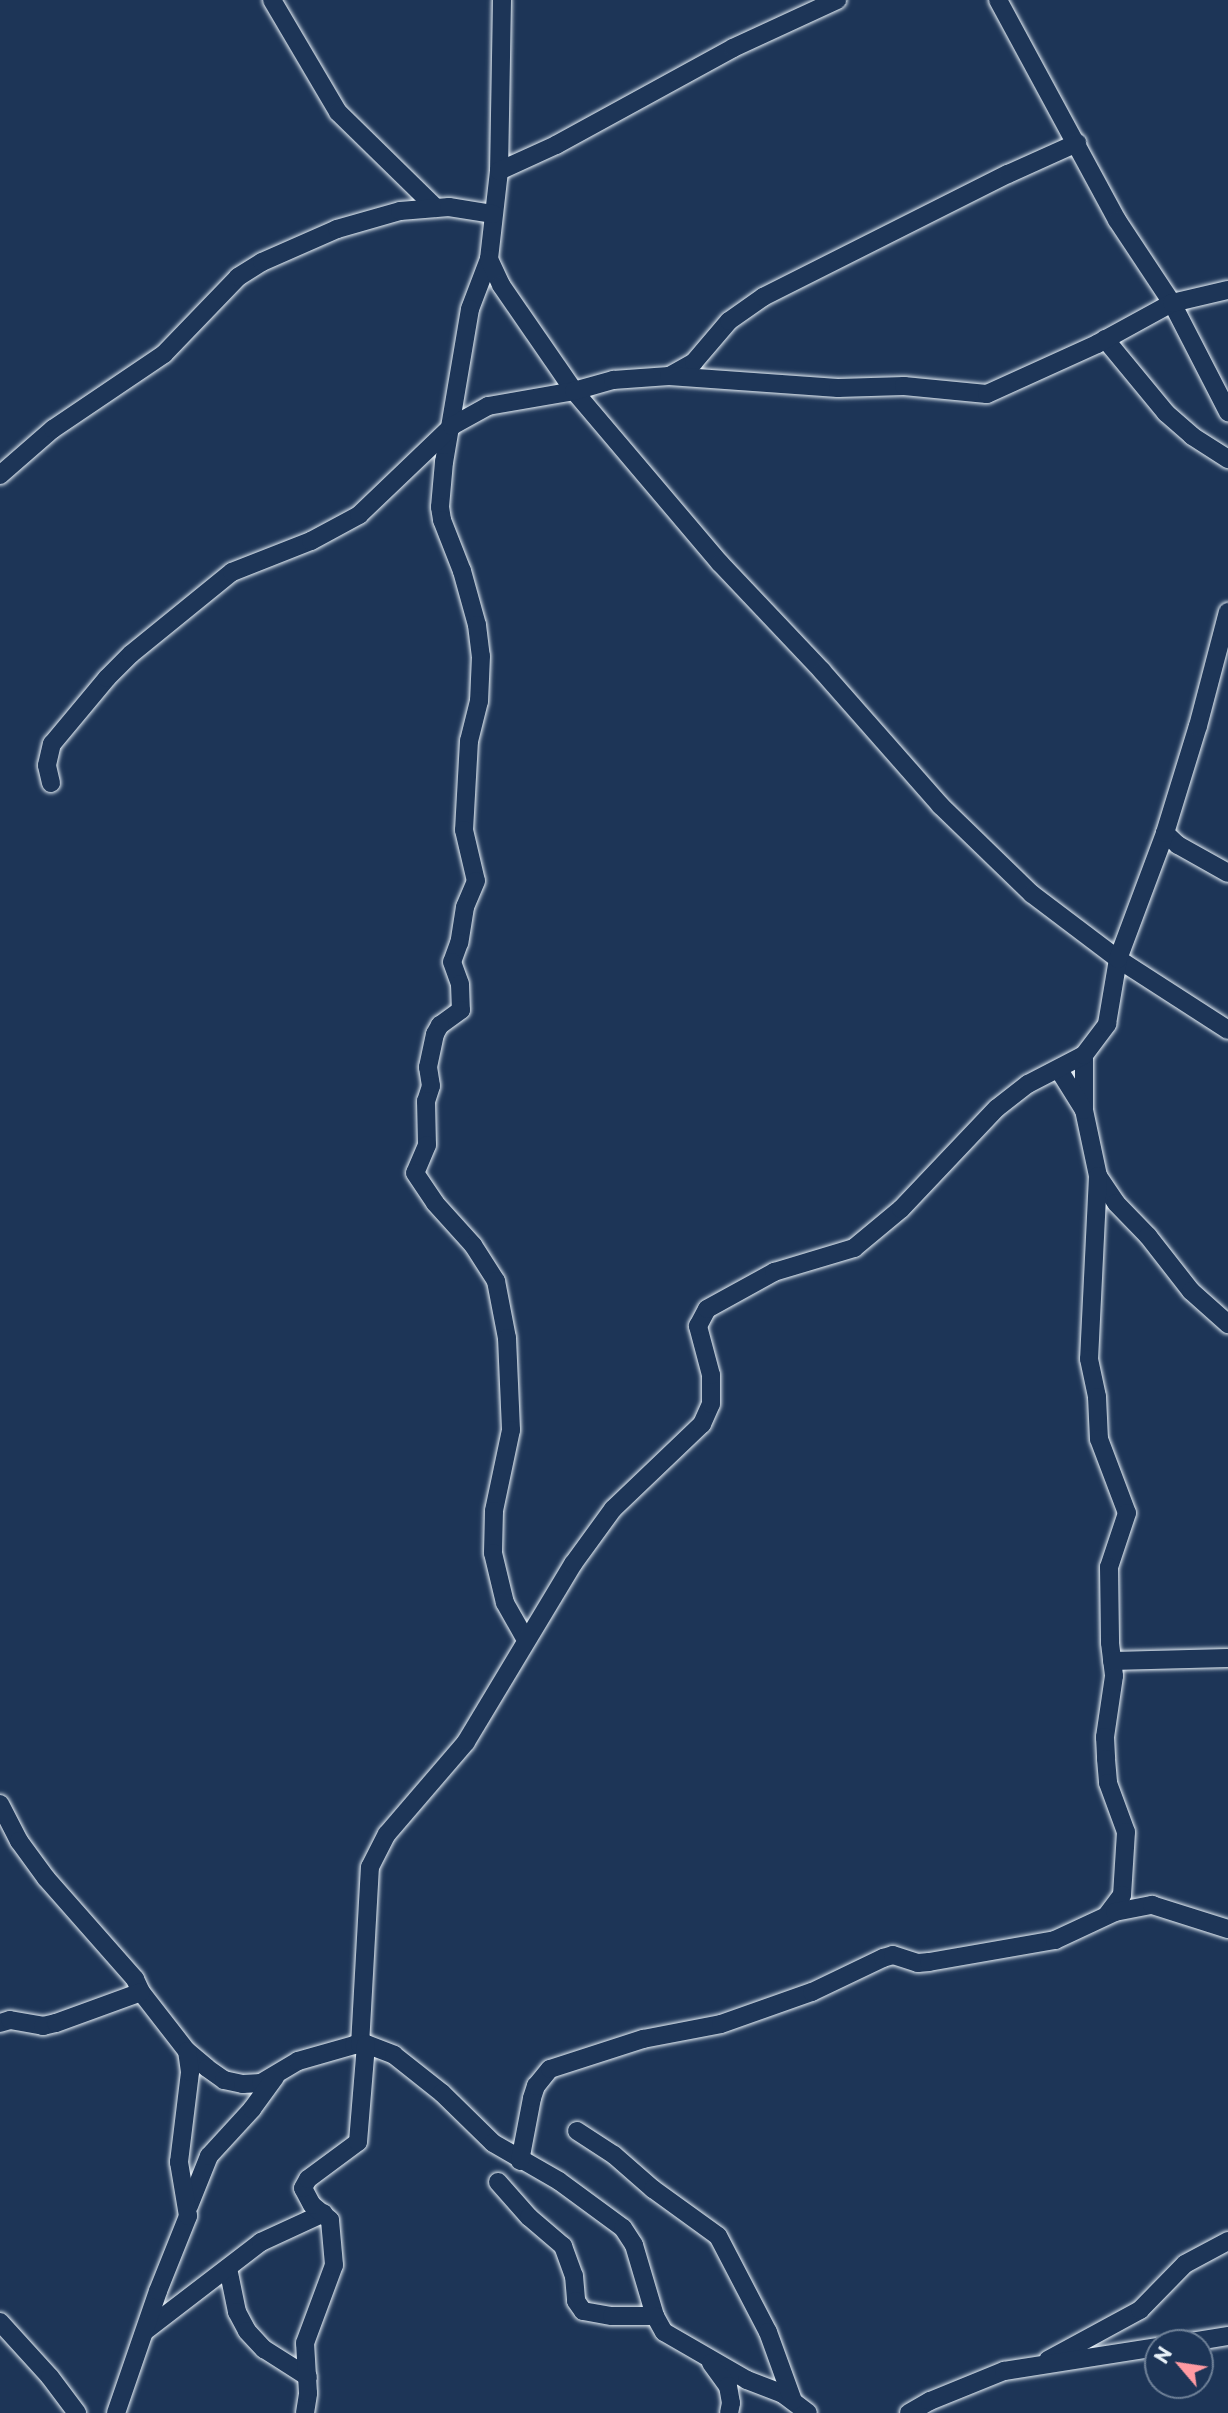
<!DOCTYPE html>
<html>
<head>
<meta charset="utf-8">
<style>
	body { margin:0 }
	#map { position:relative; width:1228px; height:2413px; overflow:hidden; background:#1d3557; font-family:"Playpen Sans",sans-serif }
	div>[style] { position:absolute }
	.roads { filter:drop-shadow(0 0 2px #e8f1f8) drop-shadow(0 0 2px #e8f1f8) }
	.street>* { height:18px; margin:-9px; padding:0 9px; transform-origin:9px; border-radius:9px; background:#1d3557 }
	span { translate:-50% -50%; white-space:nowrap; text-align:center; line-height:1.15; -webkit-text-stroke:5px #1d3557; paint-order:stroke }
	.north { position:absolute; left:1144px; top:2329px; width:70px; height:70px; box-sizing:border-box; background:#1d3557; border:2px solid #6e8097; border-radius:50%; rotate:299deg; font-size:19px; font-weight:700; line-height:28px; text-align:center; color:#e8f1f8 }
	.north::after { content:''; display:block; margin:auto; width:24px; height:32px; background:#ff9aa2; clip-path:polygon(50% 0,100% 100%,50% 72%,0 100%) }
</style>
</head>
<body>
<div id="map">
	<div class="roads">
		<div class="street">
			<i style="left:272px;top:0;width:130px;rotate:59.5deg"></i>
			<i style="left:338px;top:112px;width:137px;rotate:44.4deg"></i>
			<i style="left:502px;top:0;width:171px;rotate:91deg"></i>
			<i style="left:499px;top:171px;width:89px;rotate:96.5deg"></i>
			<i style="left:489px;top:259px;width:53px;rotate:110.8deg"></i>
			<i style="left:470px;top:309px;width:155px;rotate:99.6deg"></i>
			<i style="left:444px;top:462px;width:45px;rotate:95.1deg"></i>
			<i style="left:440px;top:507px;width:13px;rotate:81deg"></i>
			<i style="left:442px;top:520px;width:55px;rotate:68.6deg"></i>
			<i style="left:462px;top:571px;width:56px;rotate:74.5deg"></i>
			<i style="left:477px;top:625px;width:31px;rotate:83deg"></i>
			<i style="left:481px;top:656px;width:45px;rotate:92.5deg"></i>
			<i style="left:479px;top:701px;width:41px;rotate:104deg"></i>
			<i style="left:469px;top:741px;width:89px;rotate:93.2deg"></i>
			<i style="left:464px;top:830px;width:52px;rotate:76.8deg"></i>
			<i style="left:476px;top:881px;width:28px;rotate:113deg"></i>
			<i style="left:465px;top:907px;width:36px;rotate:99deg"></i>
			<i style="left:459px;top:943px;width:20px;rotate:110deg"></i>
			<i style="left:452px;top:962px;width:23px;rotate:70deg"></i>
			<i style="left:460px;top:984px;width:26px;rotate:88deg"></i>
			<i style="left:461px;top:1010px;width:26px;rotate:144deg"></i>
			<i style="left:440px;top:1025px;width:10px;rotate:119deg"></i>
			<i style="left:435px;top:1034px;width:34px;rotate:102deg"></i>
			<i style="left:428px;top:1067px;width:19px;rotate:81deg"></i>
			<i style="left:431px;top:1086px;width:16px;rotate:108deg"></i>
			<i style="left:426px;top:1101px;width:44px;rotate:88.7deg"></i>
			<i style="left:427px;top:1145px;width:30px;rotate:113deg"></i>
			<i style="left:415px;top:1173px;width:36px;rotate:56deg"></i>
			<i style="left:435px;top:1203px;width:57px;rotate:47.9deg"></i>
			<i style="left:473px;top:1245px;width:43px;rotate:57.4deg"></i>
			<i style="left:496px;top:1281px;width:58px;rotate:79.1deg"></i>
			<i style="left:507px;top:1338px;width:92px;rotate:87.5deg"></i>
			<i style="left:511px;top:1430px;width:83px;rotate:101.9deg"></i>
			<i style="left:494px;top:1511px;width:42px;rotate:91.4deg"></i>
			<i style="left:493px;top:1553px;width:51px;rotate:76.5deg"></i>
			<i style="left:505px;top:1603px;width:43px;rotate:60.4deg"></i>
			<i style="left:998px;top:0;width:250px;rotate:61.6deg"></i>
			<i style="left:1117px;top:220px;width:100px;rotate:56.5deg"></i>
			<i style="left:1172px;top:303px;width:123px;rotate:62.8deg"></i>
			<i style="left:499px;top:171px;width:63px;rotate:-24.5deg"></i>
			<i style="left:556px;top:145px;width:202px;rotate:-28.7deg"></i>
			<i style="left:733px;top:48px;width:115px;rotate:-24.8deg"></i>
			<i style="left:489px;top:259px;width:29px;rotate:65deg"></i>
			<i style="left:501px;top:285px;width:129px;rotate:55.4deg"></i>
			<i style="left:574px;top:391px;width:226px;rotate:49.7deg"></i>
			<i style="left:720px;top:563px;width:149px;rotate:46.6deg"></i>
			<i style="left:822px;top:671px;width:179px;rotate:48.6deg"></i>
			<i style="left:940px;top:805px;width:128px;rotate:44.1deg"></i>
			<i style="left:1032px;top:894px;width:108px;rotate:37.1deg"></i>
			<i style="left:1118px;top:959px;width:131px;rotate:32.8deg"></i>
			<i style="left:1105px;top:339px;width:96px;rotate:50.5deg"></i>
			<i style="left:1166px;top:413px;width:35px;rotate:41deg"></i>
			<i style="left:1192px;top:436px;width:43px;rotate:32.6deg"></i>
			<i style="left:671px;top:375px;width:26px;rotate:-29deg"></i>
			<i style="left:694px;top:362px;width:54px;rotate:-49.5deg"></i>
			<i style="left:729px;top:321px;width:42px;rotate:-35.2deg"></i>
			<i style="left:763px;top:297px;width:274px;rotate:-26.7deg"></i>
			<i style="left:1008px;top:174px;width:76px;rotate:-24.2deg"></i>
			<i style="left:0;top:475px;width:70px;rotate:-41deg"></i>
			<i style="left:53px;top:429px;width:134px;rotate:-34deg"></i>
			<i style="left:164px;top:354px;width:107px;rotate:-46.1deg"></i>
			<i style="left:238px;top:277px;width:28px;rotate:-32deg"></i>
			<i style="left:262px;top:262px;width:82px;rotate:-23.7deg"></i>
			<i style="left:337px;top:229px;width:66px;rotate:-15.9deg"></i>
			<i style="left:400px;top:211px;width:49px;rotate:-4.7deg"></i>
			<i style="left:449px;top:207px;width:45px;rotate:9deg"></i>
			<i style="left:51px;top:783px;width:18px;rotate:-103deg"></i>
			<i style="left:47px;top:765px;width:22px;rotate:-77deg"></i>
			<i style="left:52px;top:744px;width:86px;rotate:-50.2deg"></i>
			<i style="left:107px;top:678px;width:34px;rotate:-45deg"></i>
			<i style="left:131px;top:654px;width:130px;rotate:-39.1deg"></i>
			<i style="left:232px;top:572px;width:85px;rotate:-21.4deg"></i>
			<i style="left:311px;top:541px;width:55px;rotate:-28.4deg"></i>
			<i style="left:359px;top:515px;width:129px;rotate:-43.7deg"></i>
			<i style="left:452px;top:426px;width:41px;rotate:-29.1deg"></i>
			<i style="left:488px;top:406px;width:87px;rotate:-9.9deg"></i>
			<i style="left:574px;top:391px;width:41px;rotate:-15.8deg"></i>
			<i style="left:613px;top:380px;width:56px;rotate:-4.1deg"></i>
			<i style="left:669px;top:376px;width:169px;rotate:4.1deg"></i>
			<i style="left:838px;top:388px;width:66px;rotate:-1.7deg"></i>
			<i style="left:904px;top:386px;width:83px;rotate:5.5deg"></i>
			<i style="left:987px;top:394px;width:121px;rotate:-24.4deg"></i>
			<i style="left:1097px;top:344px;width:85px;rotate:-28.7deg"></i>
			<i style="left:1172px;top:303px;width:57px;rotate:-13.1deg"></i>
			<i style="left:1165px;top:833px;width:18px;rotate:43deg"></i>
			<i style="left:1178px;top:845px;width:57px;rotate:29.2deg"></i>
			<i style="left:1084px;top:1055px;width:55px;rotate:90deg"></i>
			<i style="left:1084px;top:1110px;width:67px;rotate:78deg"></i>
			<i style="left:1098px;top:1176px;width:32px;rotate:56deg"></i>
			<i style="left:1116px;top:1203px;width:46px;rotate:45.9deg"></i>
			<i style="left:1148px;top:1236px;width:70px;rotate:52deg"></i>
			<i style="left:1191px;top:1291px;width:50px;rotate:41.7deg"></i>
			<i style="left:1059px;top:1070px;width:47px;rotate:58deg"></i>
			<i style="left:1098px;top:1176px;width:183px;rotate:92.8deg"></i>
			<i style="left:1089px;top:1359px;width:39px;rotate:78deg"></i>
			<i style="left:1097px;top:1397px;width:42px;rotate:87.3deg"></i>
			<i style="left:1099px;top:1439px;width:79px;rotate:69.3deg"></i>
			<i style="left:1127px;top:1513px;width:57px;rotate:108.4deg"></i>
			<i style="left:1109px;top:1567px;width:76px;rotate:89.2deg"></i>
			<i style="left:1110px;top:1643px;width:33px;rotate:83deg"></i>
			<i style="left:1114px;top:1676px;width:62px;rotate:98.4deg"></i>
			<i style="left:1105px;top:1737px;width:22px;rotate:87deg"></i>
			<i style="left:1106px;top:1759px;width:24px;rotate:85deg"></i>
			<i style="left:1108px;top:1783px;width:52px;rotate:69.8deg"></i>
			<i style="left:1126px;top:1832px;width:63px;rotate:93.6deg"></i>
			<i style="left:1122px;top:1895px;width:25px;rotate:127deg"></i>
			<i style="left:1112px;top:1661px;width:116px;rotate:-1.5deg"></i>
			<i style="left:0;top:1804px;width:42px;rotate:62.8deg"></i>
			<i style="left:19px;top:1841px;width:46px;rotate:53.9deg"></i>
			<i style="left:46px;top:1878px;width:135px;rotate:48.6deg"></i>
			<i style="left:135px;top:1979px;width:14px;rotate:65deg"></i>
			<i style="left:141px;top:1992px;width:75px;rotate:52.1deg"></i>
			<i style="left:187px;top:2051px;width:26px;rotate:40deg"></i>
			<i style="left:207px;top:2068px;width:21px;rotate:35deg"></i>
			<i style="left:224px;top:2080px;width:19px;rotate:12deg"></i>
			<i style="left:243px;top:2084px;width:18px;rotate:-3deg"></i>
			<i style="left:261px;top:2083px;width:43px;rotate:-30.7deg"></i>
			<i style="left:298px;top:2061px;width:58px;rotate:-15.9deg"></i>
			<i style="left:354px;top:2045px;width:12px;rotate:-5deg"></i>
			<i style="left:366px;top:2044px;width:30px;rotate:21deg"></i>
			<i style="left:394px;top:2055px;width:61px;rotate:38.4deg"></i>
			<i style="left:442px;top:2093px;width:71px;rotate:44.4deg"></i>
			<i style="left:493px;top:2143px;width:76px;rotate:29.9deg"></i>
			<i style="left:559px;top:2181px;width:79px;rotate:36.3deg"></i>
			<i style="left:623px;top:2228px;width:20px;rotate:57deg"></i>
			<i style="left:634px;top:2245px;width:74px;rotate:73.5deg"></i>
			<i style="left:655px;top:2316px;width:18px;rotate:61deg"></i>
			<i style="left:664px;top:2332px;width:96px;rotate:30deg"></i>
			<i style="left:747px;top:2380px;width:39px;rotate:21deg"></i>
			<i style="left:783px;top:2394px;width:31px;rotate:37deg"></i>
			<i style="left:0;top:2023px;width:10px;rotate:-17deg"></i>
			<i style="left:10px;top:2020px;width:34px;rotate:10deg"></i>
			<i style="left:43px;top:2026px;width:13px;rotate:-13deg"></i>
			<i style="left:56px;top:2023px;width:90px;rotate:-20deg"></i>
			<i style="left:360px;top:2045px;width:178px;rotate:-86.8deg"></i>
			<i style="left:370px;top:1867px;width:37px;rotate:-63deg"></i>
			<i style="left:387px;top:1834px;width:121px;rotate:-49.3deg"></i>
			<i style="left:466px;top:1742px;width:208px;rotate:-59deg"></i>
			<i style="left:573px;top:1564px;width:68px;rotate:-54deg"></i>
			<i style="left:613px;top:1509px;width:123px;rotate:-43.7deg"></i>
			<i style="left:702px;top:1424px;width:22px;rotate:-66deg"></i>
			<i style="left:711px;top:1404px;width:29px;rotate:-90deg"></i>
			<i style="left:711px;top:1375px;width:51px;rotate:-104.9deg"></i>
			<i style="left:698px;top:1326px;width:19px;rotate:-62deg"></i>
			<i style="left:707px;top:1309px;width:77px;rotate:-28.9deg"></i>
			<i style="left:774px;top:1272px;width:84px;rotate:-16.7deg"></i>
			<i style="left:854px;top:1248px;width:61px;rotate:-39.7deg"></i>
			<i style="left:901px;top:1209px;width:139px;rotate:-46.5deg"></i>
			<i style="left:997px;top:1108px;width:39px;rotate:-38deg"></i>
			<i style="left:1028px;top:1084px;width:63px;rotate:-27.4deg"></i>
			<i style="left:1084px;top:1055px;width:39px;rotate:-53deg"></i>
			<i style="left:1107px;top:1024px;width:66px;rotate:-80.4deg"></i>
			<i style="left:1118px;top:959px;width:134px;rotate:-69.5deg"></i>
			<i style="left:1165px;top:833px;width:112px;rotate:-72.9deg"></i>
			<i style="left:1198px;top:726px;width:118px;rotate:-75.3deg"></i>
			<i style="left:577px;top:2131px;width:44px;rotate:33deg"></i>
			<i style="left:614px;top:2155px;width:52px;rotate:41.1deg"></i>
			<i style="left:653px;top:2189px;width:80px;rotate:35.9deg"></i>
			<i style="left:718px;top:2236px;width:108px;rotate:62.5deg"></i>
			<i style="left:768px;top:2332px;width:73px;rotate:70.1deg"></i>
			<i style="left:520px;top:2161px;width:64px;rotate:-79.2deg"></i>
			<i style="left:532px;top:2098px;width:13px;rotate:-72deg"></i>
			<i style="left:536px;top:2086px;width:22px;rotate:-51deg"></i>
			<i style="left:550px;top:2069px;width:98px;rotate:-17.9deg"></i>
			<i style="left:643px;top:2039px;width:79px;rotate:-10.9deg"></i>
			<i style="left:721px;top:2024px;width:96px;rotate:-19.4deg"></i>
			<i style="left:812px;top:1992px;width:79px;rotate:-25.6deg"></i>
			<i style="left:883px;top:1958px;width:10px;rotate:-17deg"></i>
			<i style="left:893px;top:1955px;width:26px;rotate:18deg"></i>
			<i style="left:918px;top:1963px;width:11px;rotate:-5deg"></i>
			<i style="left:929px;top:1962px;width:128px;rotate:-9.9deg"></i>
			<i style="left:1055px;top:1940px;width:66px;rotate:-25deg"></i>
			<i style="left:1115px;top:1912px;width:38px;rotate:-11deg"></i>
			<i style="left:1152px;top:1905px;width:80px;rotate:17.5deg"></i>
			<i style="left:498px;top:2182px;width:47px;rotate:48.5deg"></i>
			<i style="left:529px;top:2217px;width:45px;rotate:40.5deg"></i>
			<i style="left:563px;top:2246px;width:32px;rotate:70deg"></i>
			<i style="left:574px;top:2276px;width:25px;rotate:85deg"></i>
			<i style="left:576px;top:2301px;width:12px;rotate:55deg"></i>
			<i style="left:583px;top:2311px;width:29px;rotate:10deg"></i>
			<i style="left:612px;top:2316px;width:43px"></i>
			<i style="left:189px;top:2206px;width:54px;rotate:-68.2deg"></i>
			<i style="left:209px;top:2156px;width:64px;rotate:-47.5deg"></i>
			<i style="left:252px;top:2109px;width:39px;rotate:-54deg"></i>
			<i style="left:228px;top:2268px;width:45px;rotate:78.4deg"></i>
			<i style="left:237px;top:2312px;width:21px;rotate:62deg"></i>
			<i style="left:247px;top:2331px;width:25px;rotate:47deg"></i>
			<i style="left:264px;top:2349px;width:52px;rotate:32.5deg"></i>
			<i style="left:0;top:2322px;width:74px;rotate:47.7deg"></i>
			<i style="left:50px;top:2377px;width:45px;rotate:53.1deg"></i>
			<i style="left:145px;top:2331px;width:146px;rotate:-37.5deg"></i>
			<i style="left:261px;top:2242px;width:69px;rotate:-24.7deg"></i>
			<i style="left:1185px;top:2343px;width:44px;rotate:-9.2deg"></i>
			<i style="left:1048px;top:2360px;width:105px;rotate:-28.5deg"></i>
			<i style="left:1140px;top:2310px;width:64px;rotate:-45.6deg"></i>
			<i style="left:1185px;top:2264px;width:49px;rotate:-28.1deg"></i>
			<i style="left:711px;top:2363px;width:29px;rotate:54deg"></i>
			<i style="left:728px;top:2386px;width:17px;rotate:80deg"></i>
			<i style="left:731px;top:2403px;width:10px;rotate:101deg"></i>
			<i style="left:116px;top:2413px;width:129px;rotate:-71deg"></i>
			<i style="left:158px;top:2291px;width:81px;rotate:-68.2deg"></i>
			<i style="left:188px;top:2216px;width:55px;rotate:-99.5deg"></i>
			<i style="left:179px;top:2162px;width:91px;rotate:-83deg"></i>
			<i style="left:190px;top:2072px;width:21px;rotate:-98deg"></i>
			<i style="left:305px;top:2413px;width:20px;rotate:-81deg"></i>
			<i style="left:308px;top:2393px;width:50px;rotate:-93.4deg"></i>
			<i style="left:305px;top:2343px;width:83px;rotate:-69.6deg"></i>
			<i style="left:334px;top:2265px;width:45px;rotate:-95.1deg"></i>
			<i style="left:330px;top:2220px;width:23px;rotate:-140deg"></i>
			<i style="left:312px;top:2205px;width:19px;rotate:-118deg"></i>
			<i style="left:303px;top:2188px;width:10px;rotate:-61deg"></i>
			<i style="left:308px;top:2179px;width:62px;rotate:-36.5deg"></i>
			<i style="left:358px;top:2142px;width:98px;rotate:-85.3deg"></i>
			<i style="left:909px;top:2413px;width:24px;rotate:-30deg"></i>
			<i style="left:930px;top:2401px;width:80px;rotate:-22.1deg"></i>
			<i style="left:1004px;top:2371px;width:156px;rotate:-8.9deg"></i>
		</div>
	</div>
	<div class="north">N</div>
</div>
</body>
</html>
